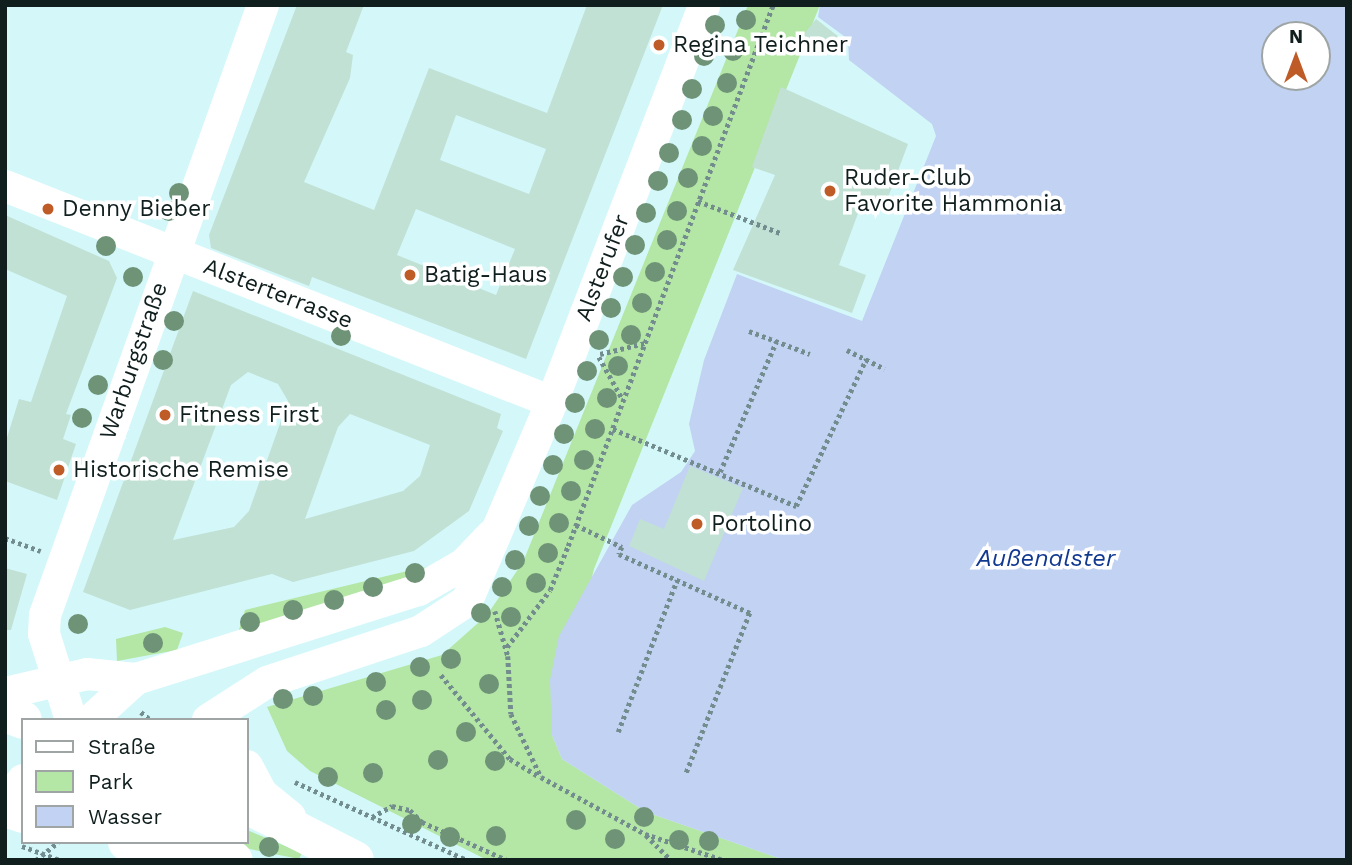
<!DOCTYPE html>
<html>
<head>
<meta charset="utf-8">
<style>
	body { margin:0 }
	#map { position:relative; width:1352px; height:865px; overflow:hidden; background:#d4f8fa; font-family:"Work Sans",sans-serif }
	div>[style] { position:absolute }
	.green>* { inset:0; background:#b4e6a5 }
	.water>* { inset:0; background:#c1d2f2 }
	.building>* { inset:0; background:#c1e1d4; transform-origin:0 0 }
	.path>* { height:4.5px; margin-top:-2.25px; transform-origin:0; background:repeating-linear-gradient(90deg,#738c8e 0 3.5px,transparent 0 7px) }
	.street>* { height:32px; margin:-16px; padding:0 16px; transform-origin:16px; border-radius:16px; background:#fff }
	.primary>* { height:38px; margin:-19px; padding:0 19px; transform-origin:19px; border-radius:19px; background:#fff }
	.trees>* { width:20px; height:20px; margin:-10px; border-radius:50%; background:#6e9377 }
	.dots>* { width:19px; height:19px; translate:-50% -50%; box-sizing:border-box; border:4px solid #fff; border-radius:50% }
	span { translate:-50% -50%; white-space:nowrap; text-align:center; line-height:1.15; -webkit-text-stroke:7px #fff; paint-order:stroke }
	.poi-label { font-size:23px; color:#101e1e }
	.left { translate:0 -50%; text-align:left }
	.street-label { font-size:23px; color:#101e1e }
	.water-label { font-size:24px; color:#123990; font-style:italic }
	.frame { position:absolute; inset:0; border:7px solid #101e1e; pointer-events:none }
	.legend { position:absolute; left:21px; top:718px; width:228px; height:126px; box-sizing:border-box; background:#fff; border:2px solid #9fa5a5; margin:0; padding:9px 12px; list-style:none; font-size:21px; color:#101e1e }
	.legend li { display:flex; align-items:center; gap:14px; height:35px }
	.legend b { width:35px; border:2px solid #9fa5a5 }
	.north { position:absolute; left:1261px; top:21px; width:70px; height:70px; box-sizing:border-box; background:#fff; border:2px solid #9fa5a5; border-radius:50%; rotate:0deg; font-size:19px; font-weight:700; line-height:28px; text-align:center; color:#101e1e }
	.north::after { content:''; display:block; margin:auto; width:24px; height:32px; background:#bf5b26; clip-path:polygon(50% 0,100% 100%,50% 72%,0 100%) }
</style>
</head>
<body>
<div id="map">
	<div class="green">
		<i style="clip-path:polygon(748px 5px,820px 5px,594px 569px,552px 735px,562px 759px,646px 812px,784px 860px,487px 860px,310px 771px,287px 751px,267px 707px,442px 655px,487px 615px,523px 562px)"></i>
		<i style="clip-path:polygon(424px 567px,427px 572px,238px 633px,245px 610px)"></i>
		<i style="clip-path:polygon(165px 627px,183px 633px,177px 650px,117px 661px,116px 639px)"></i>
		<i style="clip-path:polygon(247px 830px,302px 853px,299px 859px,220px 843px,247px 842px)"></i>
	</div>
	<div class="water">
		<i style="clip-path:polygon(evenodd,820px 5px,1347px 5px,1347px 860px,784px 860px,646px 812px,562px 759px,552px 735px,550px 680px,559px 636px,632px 505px,681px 472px,695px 451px,689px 424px,704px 360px,737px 274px,862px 321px,936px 136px,932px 124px,849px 60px,848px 39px,818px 17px,820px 5px,1275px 35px,1317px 35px,1317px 77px,1275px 77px,1275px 35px)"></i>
	</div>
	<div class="building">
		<i style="clip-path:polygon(evenodd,297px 5px,364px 5px,346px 52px,353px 55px,350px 78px,304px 182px,374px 210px,429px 68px,547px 113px,587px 5px,663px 5px,526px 359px,312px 277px,309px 286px,211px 248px,209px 235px,297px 5px,456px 115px,546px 149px,529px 194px,440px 160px,456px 115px,297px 5px,416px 209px,515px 249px,496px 295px,397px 255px,416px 209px)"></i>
		<i style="left:816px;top:19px;width:28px;height:23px;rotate:38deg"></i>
		<i style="clip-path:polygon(781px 87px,908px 144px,883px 211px,860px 208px,839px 265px,866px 275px,852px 313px,733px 270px,775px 175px,752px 167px)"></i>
		<i style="clip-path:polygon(5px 215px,109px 261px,117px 278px,66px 414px,71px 415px,63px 439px,76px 444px,57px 500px,5px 481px,5px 444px,19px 399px,31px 402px,67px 296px,5px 269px)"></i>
		<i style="clip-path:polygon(evenodd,193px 291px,501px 414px,497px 428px,503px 431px,469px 511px,414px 551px,293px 582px,272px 574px,130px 610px,83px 592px,193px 291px,248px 372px,278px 384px,288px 401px,249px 511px,234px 527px,173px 540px,231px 385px,248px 372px,193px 291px,350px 414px,430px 445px,420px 476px,403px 491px,305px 519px,338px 427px,350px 414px)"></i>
		<i style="clip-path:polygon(690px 466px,743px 488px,704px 581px,629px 546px,640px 519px,664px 529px)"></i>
		<i style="clip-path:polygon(5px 568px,27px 574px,11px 630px,5px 630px)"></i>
	</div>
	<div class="path">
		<i style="left:698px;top:201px;width:88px;rotate:21.3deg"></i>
		<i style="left:749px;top:331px;width:65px;rotate:20.7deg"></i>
		<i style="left:847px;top:350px;width:42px;rotate:26.6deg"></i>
		<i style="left:600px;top:354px;width:46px;rotate:-13.7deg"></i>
		<i style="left:599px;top:357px;width:49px;rotate:60.8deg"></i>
		<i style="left:613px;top:429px;width:199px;rotate:22.8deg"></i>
		<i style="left:796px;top:506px;width:163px;rotate:-64.5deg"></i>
		<i style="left:720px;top:472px;width:142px;rotate:-66.7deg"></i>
		<i style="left:576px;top:525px;width:51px;rotate:25.6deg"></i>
		<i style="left:622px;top:547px;width:8px;rotate:113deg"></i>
		<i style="left:619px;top:554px;width:144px;rotate:24.2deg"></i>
		<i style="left:750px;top:613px;width:173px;rotate:111.7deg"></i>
		<i style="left:5px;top:538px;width:38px;rotate:20deg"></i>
		<i style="left:495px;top:611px;width:47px;rotate:73.9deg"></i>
		<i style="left:508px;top:656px;width:58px;rotate:87deg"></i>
		<i style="left:511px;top:714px;width:70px;rotate:64.5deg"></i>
		<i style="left:541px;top:777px;width:119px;rotate:28.7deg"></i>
		<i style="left:645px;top:834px;width:82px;rotate:18.4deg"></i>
		<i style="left:507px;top:647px;width:71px;rotate:-53deg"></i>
		<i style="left:550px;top:590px;width:48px;rotate:-67.8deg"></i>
		<i style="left:568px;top:546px;width:579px;rotate:-69.25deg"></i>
		<i style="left:441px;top:675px;width:109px;rotate:50.6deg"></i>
		<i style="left:510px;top:759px;width:35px;rotate:31deg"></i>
		<i style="left:141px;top:712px;width:13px;rotate:39deg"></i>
		<i style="left:618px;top:732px;width:163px;rotate:-68.8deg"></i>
		<i style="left:295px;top:782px;width:189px;rotate:24.4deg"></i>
		<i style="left:372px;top:817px;width:23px;rotate:-29deg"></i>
		<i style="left:392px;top:806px;width:18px;rotate:13deg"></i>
		<i style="left:410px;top:810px;width:17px;rotate:45deg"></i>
		<i style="left:422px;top:822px;width:93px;rotate:24.1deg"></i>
		<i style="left:646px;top:835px;width:35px;rotate:45deg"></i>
		<i style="left:22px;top:846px;width:40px;rotate:20.2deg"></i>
		<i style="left:36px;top:860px;width:28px;rotate:-39deg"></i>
	</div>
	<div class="street">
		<i style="left:5px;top:186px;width:588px;rotate:21.55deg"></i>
		<i style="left:5px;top:693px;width:84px;rotate:-13deg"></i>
		<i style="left:87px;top:674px;width:49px;rotate:5.8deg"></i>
		<i style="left:71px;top:720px;width:90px;rotate:-107.4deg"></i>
		<i style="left:44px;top:634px;width:19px;rotate:-87deg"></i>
		<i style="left:45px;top:615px;width:648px;rotate:-70.33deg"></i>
		<i style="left:91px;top:720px;width:61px;rotate:-42.3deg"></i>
		<i style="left:136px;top:679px;width:297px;rotate:-17.5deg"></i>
		<i style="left:419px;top:590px;width:52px;rotate:-30deg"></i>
		<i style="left:464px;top:564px;width:40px;rotate:-46deg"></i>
		<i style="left:208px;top:720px;width:70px;rotate:-32.8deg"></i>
		<i style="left:267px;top:682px;width:162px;rotate:-18.3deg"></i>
		<i style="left:421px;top:631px;width:55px;rotate:-33.1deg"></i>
		<i style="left:467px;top:601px;width:216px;rotate:-66.9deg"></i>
		<i style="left:552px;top:402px;width:425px;rotate:-69deg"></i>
		<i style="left:247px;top:766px;width:32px;rotate:62deg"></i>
		<i style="left:262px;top:794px;width:36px;rotate:39deg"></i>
		<i style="left:5px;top:803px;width:29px;rotate:-52deg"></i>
	</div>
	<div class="primary">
		<i style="left:5px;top:713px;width:19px;rotate:21deg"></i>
		<i style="left:247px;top:805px;width:121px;rotate:27deg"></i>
		<i style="left:5px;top:808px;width:19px;rotate:18deg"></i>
		<i style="left:127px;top:842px;width:108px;rotate:9.6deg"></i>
	</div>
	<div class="trees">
		<i style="left:746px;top:20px"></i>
		<i style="left:715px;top:25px"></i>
		<i style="left:733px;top:51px"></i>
		<i style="left:704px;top:56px"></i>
		<i style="left:727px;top:83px"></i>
		<i style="left:692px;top:89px"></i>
		<i style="left:713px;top:116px"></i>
		<i style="left:682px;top:120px"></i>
		<i style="left:702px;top:146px"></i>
		<i style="left:669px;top:153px"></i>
		<i style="left:688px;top:178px"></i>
		<i style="left:658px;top:181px"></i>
		<i style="left:179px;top:193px"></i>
		<i style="left:169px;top:211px"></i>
		<i style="left:677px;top:211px"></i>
		<i style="left:646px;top:213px"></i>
		<i style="left:667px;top:240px"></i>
		<i style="left:635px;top:245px"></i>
		<i style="left:106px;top:246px"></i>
		<i style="left:655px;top:272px"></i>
		<i style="left:133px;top:277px"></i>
		<i style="left:623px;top:277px"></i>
		<i style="left:642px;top:303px"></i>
		<i style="left:611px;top:308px"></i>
		<i style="left:174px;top:321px"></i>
		<i style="left:631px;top:335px"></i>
		<i style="left:341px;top:336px"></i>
		<i style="left:599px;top:340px"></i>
		<i style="left:163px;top:360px"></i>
		<i style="left:618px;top:366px"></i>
		<i style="left:587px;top:371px"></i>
		<i style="left:98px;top:385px"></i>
		<i style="left:607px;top:398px"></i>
		<i style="left:575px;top:403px"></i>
		<i style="left:82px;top:418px"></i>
		<i style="left:595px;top:429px"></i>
		<i style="left:564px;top:434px"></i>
		<i style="left:584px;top:460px"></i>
		<i style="left:553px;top:465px"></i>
		<i style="left:571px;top:491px"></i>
		<i style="left:540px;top:496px"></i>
		<i style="left:559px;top:523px"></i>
		<i style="left:529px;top:526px"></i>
		<i style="left:548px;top:553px"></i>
		<i style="left:515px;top:560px"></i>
		<i style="left:415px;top:573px"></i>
		<i style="left:536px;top:583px"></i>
		<i style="left:373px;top:587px"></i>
		<i style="left:502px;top:587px"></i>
		<i style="left:334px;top:600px"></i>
		<i style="left:293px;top:610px"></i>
		<i style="left:481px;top:613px"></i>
		<i style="left:511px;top:617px"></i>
		<i style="left:250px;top:622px"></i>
		<i style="left:78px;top:624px"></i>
		<i style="left:153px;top:643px"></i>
		<i style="left:451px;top:659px"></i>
		<i style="left:420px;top:667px"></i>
		<i style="left:376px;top:682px"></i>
		<i style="left:489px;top:684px"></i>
		<i style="left:313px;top:696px"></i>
		<i style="left:283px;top:699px"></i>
		<i style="left:422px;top:700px"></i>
		<i style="left:386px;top:710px"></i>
		<i style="left:466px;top:732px"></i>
		<i style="left:438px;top:760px"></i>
		<i style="left:495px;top:761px"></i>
		<i style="left:373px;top:773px"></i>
		<i style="left:328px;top:777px"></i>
		<i style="left:644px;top:817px"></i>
		<i style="left:576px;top:820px"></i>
		<i style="left:412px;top:824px"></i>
		<i style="left:496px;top:836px"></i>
		<i style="left:450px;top:837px"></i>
		<i style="left:615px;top:839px"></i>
		<i style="left:679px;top:840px"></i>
		<i style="left:709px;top:841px"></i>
		<i style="left:269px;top:847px"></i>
	</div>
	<div class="dots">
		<i style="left:659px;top:45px;background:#bf5b26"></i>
		<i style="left:830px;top:191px;background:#bf5b26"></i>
		<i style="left:48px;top:209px;background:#bf5b26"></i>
		<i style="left:410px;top:275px;background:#bf5b26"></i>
		<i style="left:165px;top:415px;background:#bf5b26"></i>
		<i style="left:59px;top:470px;background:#bf5b26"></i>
		<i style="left:697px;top:524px;background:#bf5b26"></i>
	</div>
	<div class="poi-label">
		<span class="left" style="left:673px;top:45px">Regina Teichner</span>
		<span class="left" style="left:844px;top:191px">Ruder-Club<br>Favorite Hammonia</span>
		<span class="left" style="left:62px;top:209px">Denny Bieber</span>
		<span class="left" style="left:424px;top:275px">Batig-Haus</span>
		<span class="left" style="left:179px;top:415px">Fitness First</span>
		<span class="left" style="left:73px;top:470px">Historische Remise</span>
		<span class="left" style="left:711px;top:524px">Portolino</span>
	</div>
	<div class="street-label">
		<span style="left:603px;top:268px;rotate:-69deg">Alsterufer</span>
		<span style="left:278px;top:294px;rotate:21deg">Alsterterrasse</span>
		<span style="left:134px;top:361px;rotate:-71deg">Warburgstraße</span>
	</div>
	<div class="water-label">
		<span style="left:1046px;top:559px">Außenalster</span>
	</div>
	<div class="frame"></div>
	<ul class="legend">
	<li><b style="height:9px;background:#fff"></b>Straße</li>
	<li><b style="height:19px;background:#b4e6a5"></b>Park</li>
	<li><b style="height:19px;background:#c1d2f2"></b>Wasser</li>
	</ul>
	<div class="north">N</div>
</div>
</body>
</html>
